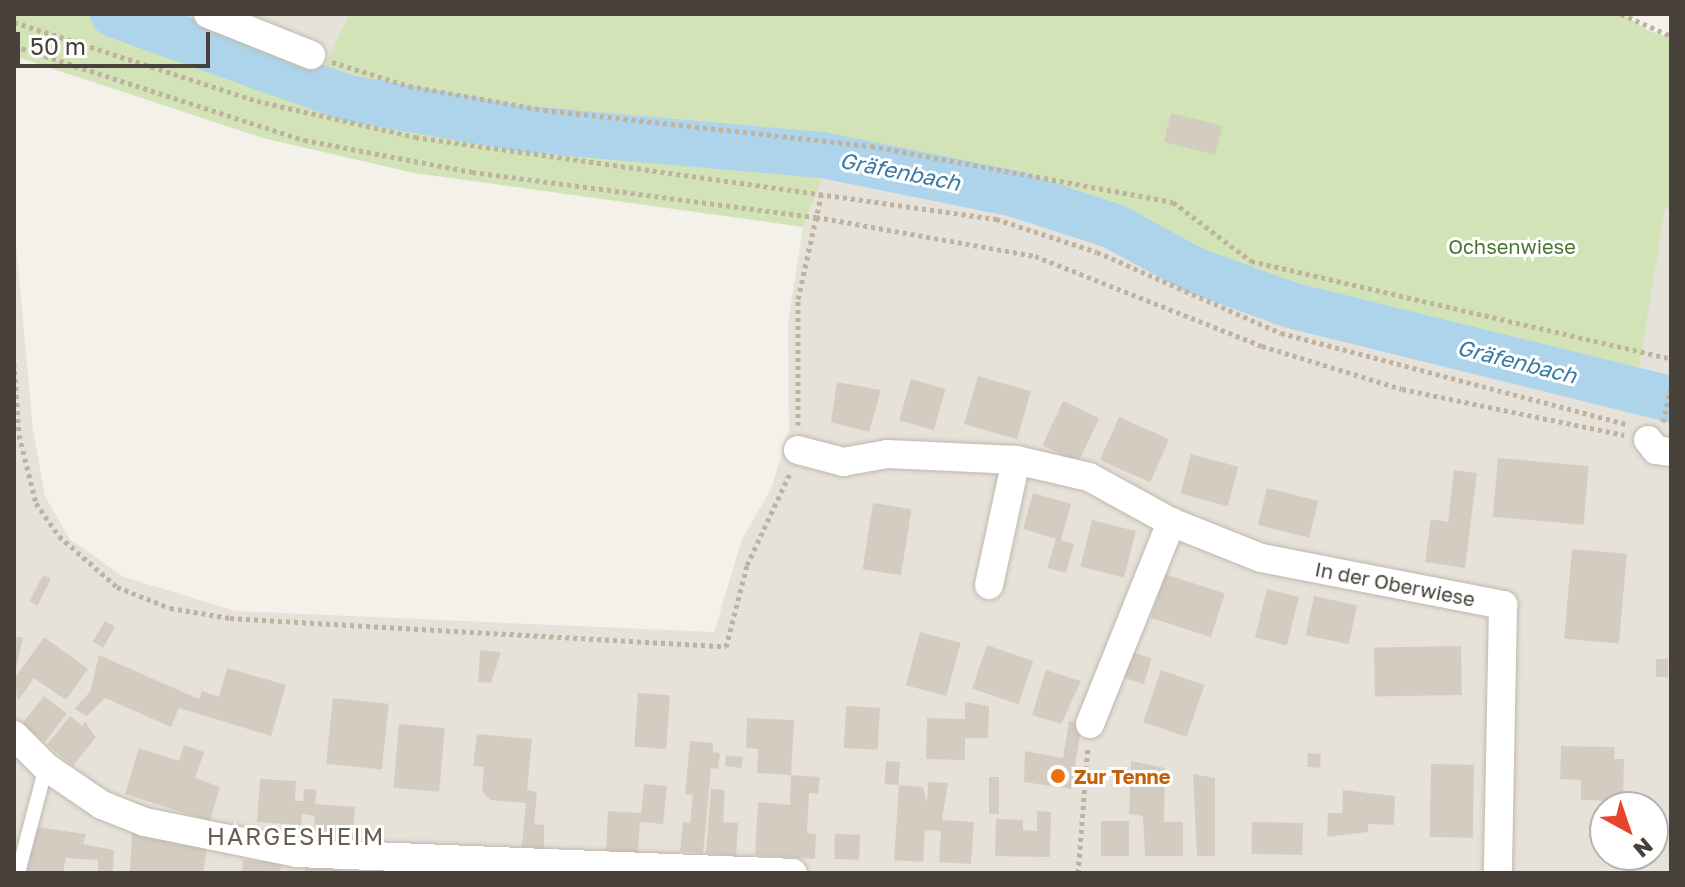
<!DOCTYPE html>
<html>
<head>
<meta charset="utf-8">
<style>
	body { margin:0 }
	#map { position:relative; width:1685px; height:887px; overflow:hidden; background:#f4f1eb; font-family:"Golos Text",sans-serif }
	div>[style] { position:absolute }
	.residential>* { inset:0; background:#e7e2d9 }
	.green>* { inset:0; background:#d2e4b7 }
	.river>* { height:46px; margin:-23px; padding:0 23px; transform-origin:23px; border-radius:23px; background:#add4ea }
	.building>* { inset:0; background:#d5ccc1; transform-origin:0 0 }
	.path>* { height:5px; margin-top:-2.5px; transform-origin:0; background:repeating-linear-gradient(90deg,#bfb3a0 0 4px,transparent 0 8px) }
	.roads { filter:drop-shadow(0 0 2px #bfb8ae) drop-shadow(0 0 2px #bfb8ae) }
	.service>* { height:14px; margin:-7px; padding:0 7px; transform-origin:7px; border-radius:7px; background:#fff }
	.minor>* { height:28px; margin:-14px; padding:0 14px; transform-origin:14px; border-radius:14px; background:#fff }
	.dots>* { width:22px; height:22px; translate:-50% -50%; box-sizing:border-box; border:4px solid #fff; border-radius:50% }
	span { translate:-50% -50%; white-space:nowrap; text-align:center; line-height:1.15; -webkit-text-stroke:6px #fff; paint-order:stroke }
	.park-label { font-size:20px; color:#4d7531 }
	.street-label { font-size:20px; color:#474139 }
	.food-label { font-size:20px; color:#c56008; font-weight:700 }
	.left { translate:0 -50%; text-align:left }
	.water-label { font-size:22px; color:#397aa2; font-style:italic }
	.quarter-label { font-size:24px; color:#695f51; letter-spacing:2px }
	.frame { position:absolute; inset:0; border:16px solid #474139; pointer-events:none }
	.north { position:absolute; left:1589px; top:791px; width:80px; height:80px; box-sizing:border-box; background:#fff; border:2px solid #b5b3b0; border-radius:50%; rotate:140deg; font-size:22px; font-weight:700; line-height:32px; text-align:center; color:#474139 }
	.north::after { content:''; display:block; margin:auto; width:28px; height:36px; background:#e7442f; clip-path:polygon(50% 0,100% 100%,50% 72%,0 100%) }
	.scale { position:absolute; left:16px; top:32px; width:194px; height:36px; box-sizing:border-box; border:4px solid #474139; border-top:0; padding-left:10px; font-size:24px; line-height:28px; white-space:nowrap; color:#474139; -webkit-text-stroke:6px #fff; paint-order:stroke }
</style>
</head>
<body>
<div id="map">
	<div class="residential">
		<i style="clip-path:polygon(171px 14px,349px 14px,322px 74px)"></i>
		<i style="clip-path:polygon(evenodd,821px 178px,1002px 211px,1075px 233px,1185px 285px,1634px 401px,1665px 208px,1671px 209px,1671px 873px,14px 873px,14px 222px,33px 429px,45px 496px,70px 539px,124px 577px,236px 611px,714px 632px,742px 539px,771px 489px,789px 430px,788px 323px,803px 227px,821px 178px,1605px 807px,1653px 807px,1653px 855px,1605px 855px,1605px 807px)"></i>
	</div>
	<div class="green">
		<i style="clip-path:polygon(14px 14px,171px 14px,322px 73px,349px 14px,1623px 14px,1647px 30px,1671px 38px,1671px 209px,1665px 209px,1634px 401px,1281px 323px,1075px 233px,1002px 211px,822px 178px,803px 227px,414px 173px,263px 138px,14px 56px)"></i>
	</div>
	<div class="river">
		<i style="left:113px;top:14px;width:249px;rotate:19.7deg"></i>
		<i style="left:347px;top:98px;width:181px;rotate:9.9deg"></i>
		<i style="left:525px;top:129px;width:298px;rotate:5deg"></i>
		<i style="left:822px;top:155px;width:197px;rotate:11.4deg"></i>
		<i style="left:1015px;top:194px;width:103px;rotate:18.1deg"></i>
		<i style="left:1113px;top:226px;width:92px;rotate:28.5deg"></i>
		<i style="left:1194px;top:270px;width:102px;rotate:20deg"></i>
		<i style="left:1290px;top:305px;width:392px;rotate:13.9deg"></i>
	</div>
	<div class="building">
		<i style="left:1171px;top:113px;width:53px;height:30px;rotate:14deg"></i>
		<i style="left:978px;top:376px;width:55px;height:50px;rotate:16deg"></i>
		<i style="left:911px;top:379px;width:36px;height:43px;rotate:16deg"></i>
		<i style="clip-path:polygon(837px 382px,881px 390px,869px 432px,831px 422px)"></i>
		<i style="left:1063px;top:401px;width:40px;height:49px;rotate:25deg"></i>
		<i style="left:1119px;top:417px;width:55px;height:47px;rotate:24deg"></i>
		<i style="left:1191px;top:454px;width:49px;height:41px;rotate:15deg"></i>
		<i style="left:1498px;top:458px;width:91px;height:59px;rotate:5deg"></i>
		<i style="clip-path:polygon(1454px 470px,1477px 473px,1465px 568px,1425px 562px,1431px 519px,1448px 522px)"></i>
		<i style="left:1267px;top:488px;width:53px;height:38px;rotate:14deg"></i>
		<i style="clip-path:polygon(1033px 493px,1071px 504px,1061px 540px,1074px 544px,1066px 573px,1047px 568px,1056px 539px,1023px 529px)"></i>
		<i style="left:873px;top:503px;width:39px;height:67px;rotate:9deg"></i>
		<i style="left:1092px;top:520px;width:45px;height:48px;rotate:14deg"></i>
		<i style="left:1572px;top:549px;width:55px;height:90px;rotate:5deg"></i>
		<i style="left:1165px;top:574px;width:63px;height:46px;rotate:18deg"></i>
		<i style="left:43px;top:575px;width:9px;height:30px;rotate:27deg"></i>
		<i style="left:1267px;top:589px;width:33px;height:50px;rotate:14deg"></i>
		<i style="left:1314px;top:596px;width:44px;height:40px;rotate:12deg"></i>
		<i style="left:105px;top:621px;width:12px;height:24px;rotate:31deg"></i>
		<i style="left:920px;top:632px;width:42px;height:55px;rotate:15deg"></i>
		<i style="clip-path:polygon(14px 636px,23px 638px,15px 672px,14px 672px)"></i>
		<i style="clip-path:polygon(44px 637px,88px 669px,66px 700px,34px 678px,18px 701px,14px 679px)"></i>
		<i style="left:987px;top:645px;width:49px;height:46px;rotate:19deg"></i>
		<i style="left:1461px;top:646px;width:49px;height:87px;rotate:89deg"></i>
		<i style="clip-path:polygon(480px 650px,501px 652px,491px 683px,478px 682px)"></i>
		<i style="left:1125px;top:650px;width:28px;height:27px;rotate:17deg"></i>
		<i style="clip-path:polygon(99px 655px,199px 699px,202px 691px,219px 697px,227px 668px,286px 685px,271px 736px,179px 708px,171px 727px,105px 698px,87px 716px,74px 709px,90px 692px)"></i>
		<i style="left:1656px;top:659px;width:12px;height:18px"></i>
		<i style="clip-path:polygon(1046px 670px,1081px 681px,1061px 724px,1032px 715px)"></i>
		<i style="left:1161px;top:670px;width:46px;height:55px;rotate:19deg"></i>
		<i style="left:638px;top:693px;width:32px;height:54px;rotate:4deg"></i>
		<i style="left:44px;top:696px;width:29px;height:36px;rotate:38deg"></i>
		<i style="left:333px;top:698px;width:56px;height:66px;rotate:6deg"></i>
		<i style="clip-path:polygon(965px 702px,989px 706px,988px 738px,965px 738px,965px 760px,926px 759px,927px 718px,965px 719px)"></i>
		<i style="left:846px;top:706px;width:34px;height:42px;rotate:3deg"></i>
		<i style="clip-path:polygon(70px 716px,82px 726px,85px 722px,96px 737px,73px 766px,47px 745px)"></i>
		<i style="clip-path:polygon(747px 718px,794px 720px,791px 775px,757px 773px,758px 749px,746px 748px)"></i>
		<i style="clip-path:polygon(1069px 721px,1082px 723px,1071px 789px,1024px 782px,1025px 751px,1063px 758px)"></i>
		<i style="left:399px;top:724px;width:46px;height:64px;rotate:5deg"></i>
		<i style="clip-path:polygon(477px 734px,532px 739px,527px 790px,537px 792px,534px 824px,544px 825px,544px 857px,521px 855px,526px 803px,490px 800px,482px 791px,484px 767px,473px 766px)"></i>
		<i style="clip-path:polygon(690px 741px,713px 743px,713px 752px,720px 753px,718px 769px,711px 768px,703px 853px,680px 851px,683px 822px,690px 823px,693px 795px,685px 794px)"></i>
		<i style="clip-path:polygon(184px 745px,204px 752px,195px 778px,220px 787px,210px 821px,125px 794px,139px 748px,179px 761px)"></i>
		<i style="clip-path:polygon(1561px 746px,1615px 747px,1614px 759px,1624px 759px,1623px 801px,1581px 800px,1581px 780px,1560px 779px)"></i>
		<i style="left:1308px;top:753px;width:13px;height:14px;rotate:4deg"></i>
		<i style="left:726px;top:755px;width:17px;height:11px;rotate:7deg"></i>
		<i style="left:886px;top:761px;width:14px;height:23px;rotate:4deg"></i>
		<i style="clip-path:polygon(1131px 761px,1165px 768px,1164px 822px,1183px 822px,1183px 856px,1145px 856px,1143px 816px,1129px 814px)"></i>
		<i style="left:1431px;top:764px;width:43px;height:73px;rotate:1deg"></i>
		<i style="clip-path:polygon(1193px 774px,1215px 778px,1215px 856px,1197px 856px)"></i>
		<i style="clip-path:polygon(791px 775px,820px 777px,818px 794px,809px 793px,807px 833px,816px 834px,815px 859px,755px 855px,758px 802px,790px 805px)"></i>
		<i style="left:989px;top:777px;width:10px;height:37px"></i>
		<i style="clip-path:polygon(260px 779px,296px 781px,295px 801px,303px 801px,304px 789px,317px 790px,315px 804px,355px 807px,353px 840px,313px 837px,315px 816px,302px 814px,301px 825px,257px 822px)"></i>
		<i style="clip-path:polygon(928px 782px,948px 783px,942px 820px,974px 822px,971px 864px,939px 862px,941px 831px,925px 830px,923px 862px,894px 860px,899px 785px,923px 787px,927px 803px)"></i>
		<i style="clip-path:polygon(644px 784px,667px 786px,663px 824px,640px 822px,638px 853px,606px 851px,608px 811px,641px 813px)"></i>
		<i style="clip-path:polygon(711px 789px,725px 790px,723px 822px,738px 823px,736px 856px,706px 853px)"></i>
		<i style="clip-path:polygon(1343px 790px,1395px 796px,1394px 825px,1368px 824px,1368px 832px,1327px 837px,1328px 813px,1342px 813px)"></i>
		<i style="clip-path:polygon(1037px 811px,1051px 812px,1050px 857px,995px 856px,996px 819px,1023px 820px,1023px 830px,1037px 831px)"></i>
		<i style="left:1101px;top:821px;width:28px;height:35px"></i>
		<i style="left:1252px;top:822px;width:51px;height:32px;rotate:1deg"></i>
		<i style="clip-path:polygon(36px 827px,86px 834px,83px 844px,114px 850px,113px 873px,98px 873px,98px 860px,66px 858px,63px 873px,26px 873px)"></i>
		<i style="clip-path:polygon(132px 831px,208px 843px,203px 873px,130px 873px)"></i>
		<i style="left:835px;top:834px;width:25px;height:25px;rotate:2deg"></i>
		<i style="clip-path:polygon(243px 860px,281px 863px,280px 873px,242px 873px)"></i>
		<i style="clip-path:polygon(305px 865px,340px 867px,340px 873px,305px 873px)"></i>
	</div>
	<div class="path">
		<i style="left:1621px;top:14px;width:55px;rotate:23.7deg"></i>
		<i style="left:14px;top:22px;width:256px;rotate:18deg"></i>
		<i style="left:257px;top:101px;width:162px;rotate:12.8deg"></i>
		<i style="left:415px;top:137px;width:587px;rotate:8.03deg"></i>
		<i style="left:996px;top:219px;width:106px;rotate:18.1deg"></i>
		<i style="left:1097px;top:252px;width:201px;rotate:23.8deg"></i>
		<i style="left:1281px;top:333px;width:359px;rotate:14.8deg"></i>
		<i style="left:14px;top:46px;width:305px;rotate:18deg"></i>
		<i style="left:304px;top:140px;width:171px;rotate:10.8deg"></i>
		<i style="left:472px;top:172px;width:347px;rotate:7.5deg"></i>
		<i style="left:816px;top:217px;width:222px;rotate:10.1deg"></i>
		<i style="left:1035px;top:256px;width:244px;rotate:21.6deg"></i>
		<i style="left:1262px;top:346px;width:146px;rotate:17.1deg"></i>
		<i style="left:1402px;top:389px;width:227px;rotate:11.7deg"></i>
		<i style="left:332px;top:62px;width:81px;rotate:17.3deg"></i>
		<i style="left:409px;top:86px;width:137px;rotate:10.1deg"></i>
		<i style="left:544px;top:110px;width:329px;rotate:6.3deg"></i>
		<i style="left:871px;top:146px;width:307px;rotate:10.5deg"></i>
		<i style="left:1173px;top:202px;width:98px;rotate:37.1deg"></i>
		<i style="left:1251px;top:261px;width:431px;rotate:13.1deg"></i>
		<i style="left:14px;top:363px;width:72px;rotate:86deg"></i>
		<i style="left:19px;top:435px;width:70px;rotate:76deg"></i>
		<i style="left:36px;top:503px;width:40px;rotate:55.1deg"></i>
		<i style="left:59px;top:536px;width:77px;rotate:41.3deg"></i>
		<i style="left:117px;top:587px;width:57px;rotate:21.6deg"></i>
		<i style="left:170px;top:608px;width:61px;rotate:9.5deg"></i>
		<i style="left:230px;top:618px;width:497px;rotate:3.3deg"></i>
		<i style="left:726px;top:647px;width:85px;rotate:-75.6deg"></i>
		<i style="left:747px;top:565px;width:102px;rotate:-64.9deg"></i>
		<i style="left:1663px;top:422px;width:35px;rotate:-77deg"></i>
		<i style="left:798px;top:425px;width:126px;rotate:-90deg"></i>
		<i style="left:798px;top:299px;width:110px;rotate:-77.4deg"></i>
		<i style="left:1078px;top:873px;width:127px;rotate:-85.5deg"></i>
	</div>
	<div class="roads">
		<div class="service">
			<i style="left:18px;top:873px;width:110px;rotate:-75.2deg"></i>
		</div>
		<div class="minor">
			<i style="left:208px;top:14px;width:111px;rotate:21.7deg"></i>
			<i style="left:1648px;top:440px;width:13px;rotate:51deg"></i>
			<i style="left:1656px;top:450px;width:15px;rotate:8deg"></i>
			<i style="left:798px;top:450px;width:47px;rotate:14.9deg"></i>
			<i style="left:843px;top:462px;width:45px;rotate:-10.3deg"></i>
			<i style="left:887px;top:454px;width:129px;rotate:2.7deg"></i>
			<i style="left:1016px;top:460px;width:75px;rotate:13.1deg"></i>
			<i style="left:1089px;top:477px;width:94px;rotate:28.8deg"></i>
			<i style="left:1171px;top:522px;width:97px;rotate:21.8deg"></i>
			<i style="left:1261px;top:558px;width:247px;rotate:11deg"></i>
			<i style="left:1503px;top:605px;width:268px;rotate:91.1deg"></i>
			<i style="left:989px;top:585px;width:128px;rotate:-77.8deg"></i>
			<i style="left:1090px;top:724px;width:218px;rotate:-68.1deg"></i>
			<i style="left:14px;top:735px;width:45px;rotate:45deg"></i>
			<i style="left:46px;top:767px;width:68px;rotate:34.2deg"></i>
			<i style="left:102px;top:805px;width:46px;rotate:21.6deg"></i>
			<i style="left:145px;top:822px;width:155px;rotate:11.5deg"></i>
			<i style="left:297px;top:853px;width:496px;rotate:2.3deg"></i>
		</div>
	</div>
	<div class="dots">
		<i style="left:1058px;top:776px;background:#e8710a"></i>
	</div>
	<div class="park-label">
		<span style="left:1512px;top:246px">Ochsenwiese</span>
	</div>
	<div class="street-label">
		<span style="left:1395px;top:584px;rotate:11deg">In der Oberwiese</span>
	</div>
	<div class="food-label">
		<span class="left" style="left:1074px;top:776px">Zur Tenne</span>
	</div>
	<div class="water-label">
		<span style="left:900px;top:171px;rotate:11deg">Gräfenbach</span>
		<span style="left:1517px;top:361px;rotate:14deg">Gräfenbach</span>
	</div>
	<div class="quarter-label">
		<span style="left:296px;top:836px">HARGESHEIM</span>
	</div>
	<div class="frame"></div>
	<div class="north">N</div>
	<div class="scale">50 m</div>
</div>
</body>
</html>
